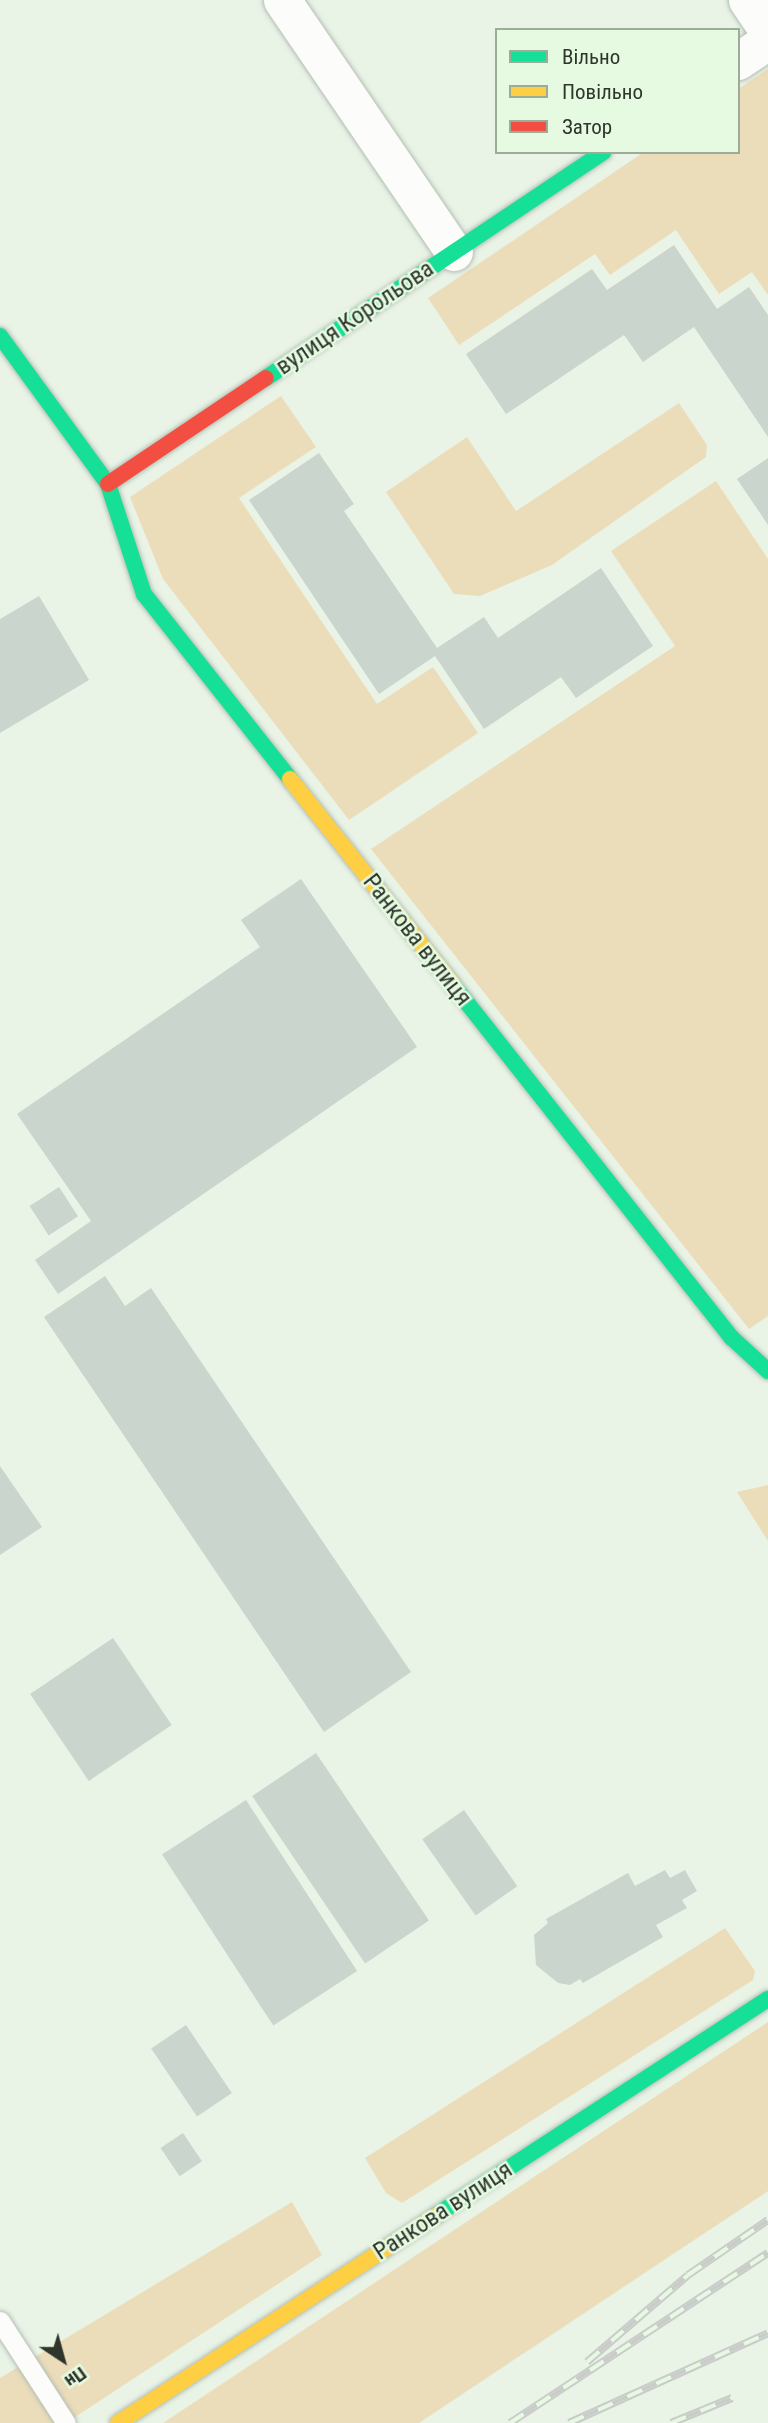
<!DOCTYPE html>
<html>
<head>
<meta charset="utf-8">
<style>
	body { margin:0 }
	#map { position:relative; width:768px; height:2423px; overflow:hidden; background:#e9f4e7; font-family:"Roboto Condensed",sans-serif }
	div>[style] { position:absolute }
	.green>* { inset:0; background:#ebddba }
	.building>* { inset:0; background:#cad5cd; transform-origin:0 0 }
	.roads { filter:drop-shadow(0 0 2px #b5beb3) drop-shadow(0 0 2px #b5beb3) }
	.lane>* { height:19px; margin:-9.5px; padding:0 9.5px; transform-origin:9.5px; border-radius:9.5px; background:#fcfdfb }
	.street>* { height:37px; margin:-18.5px; padding:0 18.5px; transform-origin:18.5px; border-radius:18.5px; background:#fcfdfb }
	.fast>* { height:16px; margin:-8px; padding:0 8px; transform-origin:8px; border-radius:8px; background:#16e098 }
	.slow>* { height:16px; margin:-8px; padding:0 8px; transform-origin:8px; border-radius:8px; background:#ffcf43 }
	.jam>* { height:16px; margin:-8px; padding:0 8px; transform-origin:8px; border-radius:8px; background:#f24e42 }
	.rail>* { height:8px; margin-top:-4px; transform-origin:0; background:repeating-linear-gradient(90deg,#e5fae1 0 16px,#c9ccc8 0 32px); box-sizing:border-box; border-block:2px solid #c9ccc8 }
	span { translate:-50% -50%; white-space:nowrap; text-align:center; line-height:1.15; -webkit-text-stroke:5px #e5fae1; paint-order:stroke }
	.street-label { font-size:24px; color:#2e362c }
	.legend { position:absolute; left:495px; top:28px; width:245px; height:126px; box-sizing:border-box; background:#e5fae1; border:2px solid #9cac99; margin:0; padding:9px 12px; list-style:none; font-size:21px; color:#2e362c }
	.legend li { display:flex; align-items:center; gap:14px; height:35px }
	.legend b { width:35px; border:2px solid #9cac99 }
	.north { position:absolute; left:28px; top:2325px; width:70px; height:70px; -webkit-text-stroke:5px #e5fae1; paint-order:stroke; rotate:144deg; font-size:19px; font-weight:700; line-height:28px; text-align:center; color:#2e362c }
	.north::after { content:''; display:block; margin:auto; width:24px; height:32px; background:#2e362c; clip-path:polygon(50% 0,100% 100%,50% 72%,0 100%) }
</style>
</head>
<body>
<div id="map">
	<div class="green">
		<i style="clip-path:polygon(768px 69px,768px 295px,752px 272px,719px 294px,676px 230px,610px 275px,595px 254px,459px 345px,428px 298px,644px 152px,738px 152px,738px 89px)"></i>
		<i style="clip-path:polygon(281px 396px,316px 447px,239px 498px,377px 704px,433px 667px,478px 733px,349px 820px,163px 579px,130px 497px)"></i>
		<i style="clip-path:polygon(679px 403px,707px 445px,706px 457px,552px 565px,480px 596px,454px 594px,386px 492px,467px 437px,516px 511px)"></i>
		<i style="clip-path:polygon(716px 481px,768px 559px,768px 1316px,749px 1329px,371px 849px,675px 646px,611px 551px)"></i>
		<i style="clip-path:polygon(768px 1485px,768px 1541px,737px 1492px)"></i>
		<i style="clip-path:polygon(725px 1928px,755px 1971px,753px 1980px,402px 2203px,386px 2193px,365px 2158px)"></i>
		<i style="clip-path:polygon(768px 2022px,768px 2191px,419px 2423px,163px 2423px)"></i>
		<i style="clip-path:polygon(292px 2202px,322px 2255px,66px 2423px,0 2423px,0 2378px)"></i>
	</div>
	<div class="building">
		<i style="clip-path:polygon(674px 245px,717px 309px,749px 287px,768px 315px,768px 437px,694px 327px,643px 362px,624px 335px,506px 414px,466px 354px,592px 269px,607px 290px)"></i>
		<i style="clip-path:polygon(319px 453px,354px 504px,344px 511px,437px 648px,484px 617px,498px 638px,601px 568px,653px 646px,576px 698px,561px 677px,484px 729px,435px 656px,379px 694px,249px 500px)"></i>
		<i style="clip-path:polygon(768px 458px,768px 525px,737px 479px)"></i>
		<i style="clip-path:polygon(39px 596px,89px 680px,0 733px,0 619px)"></i>
		<i style="clip-path:polygon(301px 879px,417px 1047px,58px 1294px,35px 1260px,91px 1221px,17px 1114px,260px 947px,241px 920px)"></i>
		<i style="left:59px;top:1187px;width:35px;height:35px;rotate:57deg"></i>
		<i style="clip-path:polygon(105px 1276px,125px 1306px,151px 1288px,411px 1672px,324px 1732px,44px 1317px)"></i>
		<i style="clip-path:polygon(0 1466px,42px 1527px,0 1555px)"></i>
		<i style="left:113px;top:1638px;width:105px;height:100px;rotate:56deg"></i>
		<i style="left:316px;top:1753px;width:202px;height:77px;rotate:56deg"></i>
		<i style="left:246px;top:1800px;width:204px;height:100px;rotate:57deg"></i>
		<i style="left:464px;top:1810px;width:93px;height:51px;rotate:55deg"></i>
		<i style="clip-path:polygon(665px 1870px,670px 1878px,685px 1870px,697px 1891px,682px 1900px,687px 1908px,656px 1925px,663px 1937px,583px 1983px,580px 1979px,570px 1985px,558px 1983px,536px 1965px,534px 1935px,548px 1923px,546px 1919px,628px 1873px,635px 1886px)"></i>
		<i style="left:186px;top:2025px;width:82px;height:42px;rotate:56deg"></i>
		<i style="left:183px;top:2133px;width:34px;height:27px;rotate:56deg"></i>
	</div>
	<div class="roads">
		<div class="lane">
			<i style="left:0;top:2321px;width:121px;rotate:57.1deg"></i>
		</div>
		<div class="street">
			<i style="left:282px;top:0;width:305px;rotate:55.7deg"></i>
			<i style="left:747px;top:0;width:37px;rotate:56deg"></i>
			<i style="left:738px;top:61px;width:36px;rotate:-34deg"></i>
		</div>
		<div class="fast">
			<i style="left:0;top:336px;width:183px;rotate:53.9deg"></i>
			<i style="left:108px;top:484px;width:116px;rotate:71.9deg"></i>
			<i style="left:144px;top:594px;width:236px;rotate:51.7deg"></i>
			<i style="left:266px;top:378px;width:406px;rotate:-33.8deg"></i>
			<i style="left:453px;top:985px;width:450px;rotate:51.7deg"></i>
			<i style="left:732px;top:1338px;width:49px;rotate:42.5deg"></i>
			<i style="left:438px;top:2214px;width:394px;rotate:-33.1deg"></i>
		</div>
		<div class="slow">
			<i style="left:290px;top:779px;width:263px;rotate:51.6deg"></i>
			<i style="left:118px;top:2423px;width:382px;rotate:-33.1deg"></i>
		</div>
		<div class="jam">
			<i style="left:108px;top:484px;width:190px;rotate:-33.9deg"></i>
		</div>
	</div>
	<div class="rail">
		<i style="left:587px;top:2362px;width:133px;rotate:-40.7deg"></i>
		<i style="left:688px;top:2275px;width:97px;rotate:-34.5deg"></i>
		<i style="left:510px;top:2423px;width:309px;rotate:-33.4deg"></i>
		<i style="left:569px;top:2423px;width:218px;rotate:-24.3deg"></i>
		<i style="left:671px;top:2423px;width:66px;rotate:-22.3deg"></i>
	</div>
	<div class="street-label">
		<span style="left:355px;top:318px;rotate:-34deg">вулиця Корольова</span>
		<span style="left:417px;top:940px;rotate:52deg">Ранкова вулиця</span>
		<span style="left:443px;top:2211px;rotate:-33deg">Ранкова вулиця</span>
	</div>
	<ul class="legend">
	<li><b style="height:9px;background:#16e098"></b>Вільно</li>
	<li><b style="height:9px;background:#ffcf43"></b>Повільно</li>
	<li><b style="height:9px;background:#f24e42"></b>Затор</li>
	</ul>
	<div class="north">Пн</div>
</div>
</body>
</html>
